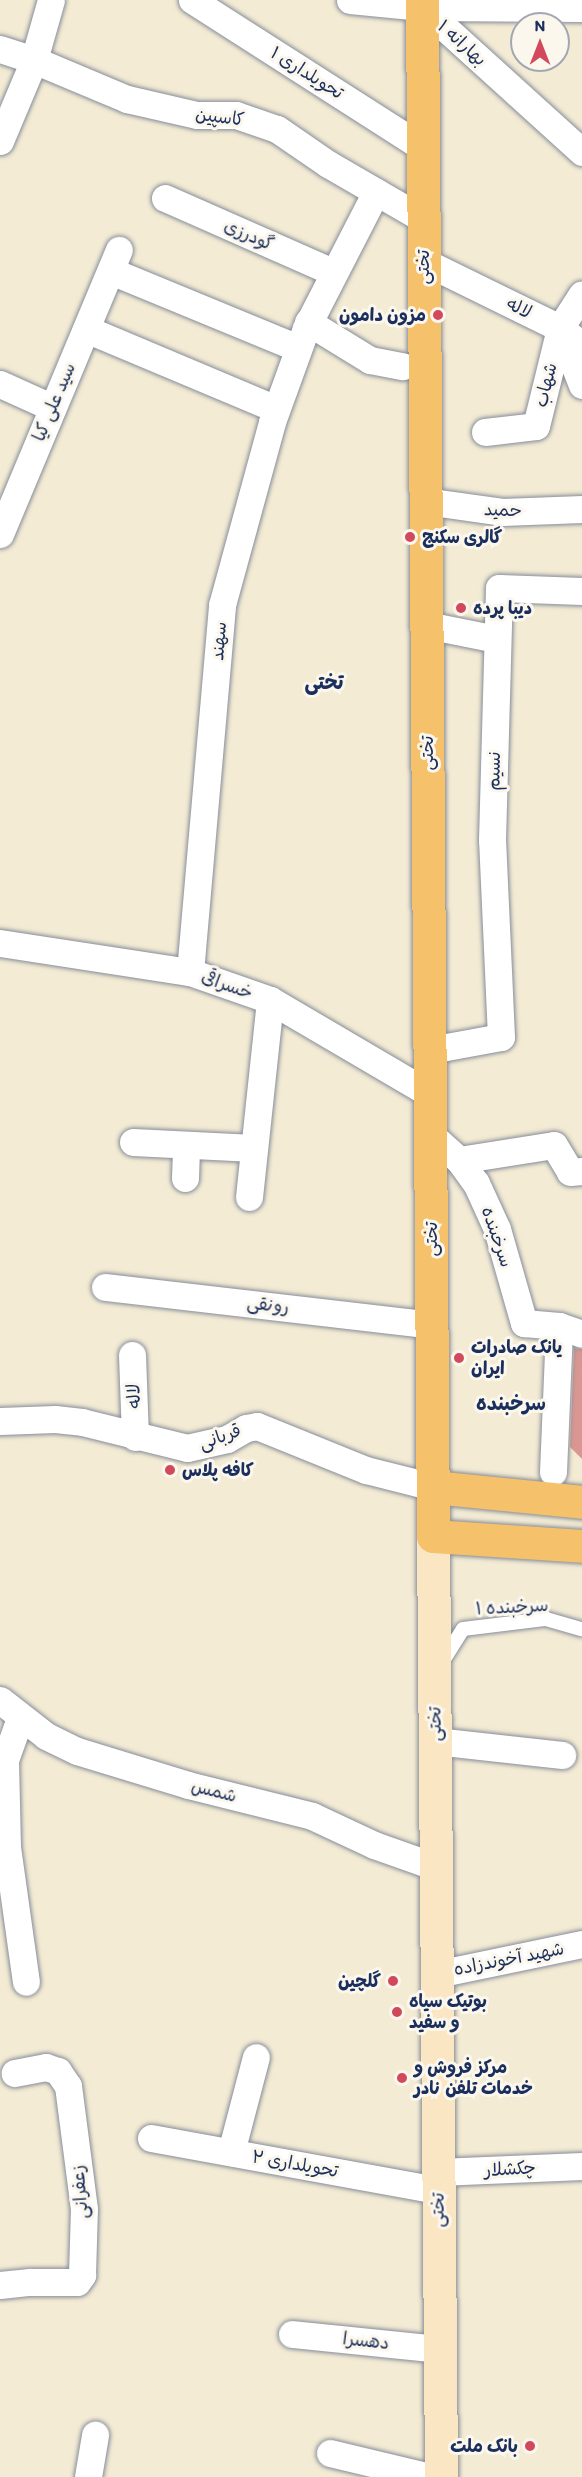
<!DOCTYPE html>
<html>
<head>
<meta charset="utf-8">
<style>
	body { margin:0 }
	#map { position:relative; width:582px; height:2477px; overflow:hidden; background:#f3ebd4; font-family:Itim,"Playpen Sans Arabic",sans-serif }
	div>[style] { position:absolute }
	.building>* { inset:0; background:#da9792 }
	.roads { filter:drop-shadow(0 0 2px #878d99) drop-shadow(0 0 2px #878d99) }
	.service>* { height:14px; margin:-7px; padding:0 7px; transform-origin:7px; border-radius:7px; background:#fff }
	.minor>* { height:27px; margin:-13.5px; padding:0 13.5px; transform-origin:13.5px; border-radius:13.5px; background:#fff }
	.secondary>* { height:33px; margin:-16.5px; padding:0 16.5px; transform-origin:16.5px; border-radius:16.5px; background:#fbe6c4 }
	.primary>* { height:33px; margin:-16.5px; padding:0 16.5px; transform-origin:16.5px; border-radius:16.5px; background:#f5c16b }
	.dots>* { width:16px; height:16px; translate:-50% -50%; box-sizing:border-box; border:3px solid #fbf7ec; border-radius:50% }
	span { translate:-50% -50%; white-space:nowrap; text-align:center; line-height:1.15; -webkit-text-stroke:6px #fbf7ec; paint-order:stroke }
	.street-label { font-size:18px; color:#1b2f5e }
	.poi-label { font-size:18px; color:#1b2f5e; font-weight:700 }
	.right { translate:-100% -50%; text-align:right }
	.left { translate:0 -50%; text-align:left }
	.neighbourhood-label { font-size:20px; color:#1b2f5e; font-weight:700 }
	.north { position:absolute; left:510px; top:12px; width:60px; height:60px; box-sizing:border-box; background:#fbf7ec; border:2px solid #a1a7b3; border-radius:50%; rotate:0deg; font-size:16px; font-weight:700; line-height:24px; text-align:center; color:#1b2f5e }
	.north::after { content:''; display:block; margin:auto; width:21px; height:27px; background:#d1495b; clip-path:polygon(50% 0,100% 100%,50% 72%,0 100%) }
</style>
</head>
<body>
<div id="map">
	<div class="building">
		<i style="clip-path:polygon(574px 1348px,582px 1349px,582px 1459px,570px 1447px)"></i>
	</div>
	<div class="roads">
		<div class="service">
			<i style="left:441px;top:1664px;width:41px;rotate:-57.8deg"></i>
			<i style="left:463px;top:1629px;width:84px;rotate:-6.9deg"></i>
			<i style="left:546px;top:1619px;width:37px;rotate:16deg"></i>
		</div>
		<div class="minor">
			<i style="left:192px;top:0;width:273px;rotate:32.6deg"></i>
			<i style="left:350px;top:0;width:72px;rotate:5.6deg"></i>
			<i style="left:422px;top:7px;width:160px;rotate:0.4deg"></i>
			<i style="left:422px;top:7px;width:216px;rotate:42.2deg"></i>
			<i style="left:0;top:49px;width:36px;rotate:18deg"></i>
			<i style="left:34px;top:60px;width:101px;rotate:22.8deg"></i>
			<i style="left:127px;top:99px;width:72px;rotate:12.9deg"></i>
			<i style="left:197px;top:115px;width:39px"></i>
			<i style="left:236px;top:115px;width:43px;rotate:18.9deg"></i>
			<i style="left:277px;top:129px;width:62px;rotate:34.5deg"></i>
			<i style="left:328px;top:164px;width:110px;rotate:30.1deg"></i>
			<i style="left:0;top:141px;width:88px;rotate:-67.2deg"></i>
			<i style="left:34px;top:60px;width:62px;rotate:-74.2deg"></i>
			<i style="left:165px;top:198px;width:184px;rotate:23.8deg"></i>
			<i style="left:423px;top:261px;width:153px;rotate:26.1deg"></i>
			<i style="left:560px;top:328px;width:28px;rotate:38deg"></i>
			<i style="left:111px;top:271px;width:202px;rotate:22.4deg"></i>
			<i style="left:308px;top:322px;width:73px;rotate:31.5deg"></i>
			<i style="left:370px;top:360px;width:33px;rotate:11deg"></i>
			<i style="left:86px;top:329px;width:206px;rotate:22.8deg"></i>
			<i style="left:560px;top:329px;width:60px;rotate:68.6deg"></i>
			<i style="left:0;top:384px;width:56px;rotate:24.3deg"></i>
			<i style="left:485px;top:432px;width:51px;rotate:-6.7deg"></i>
			<i style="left:536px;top:426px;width:101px;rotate:-76.2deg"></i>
			<i style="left:560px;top:328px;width:40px;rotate:-57.1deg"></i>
			<i style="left:425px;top:501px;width:78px;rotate:8.1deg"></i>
			<i style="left:502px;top:512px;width:80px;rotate:-2.1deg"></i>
			<i style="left:0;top:534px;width:308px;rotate:-67.3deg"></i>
			<i style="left:426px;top:625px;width:71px;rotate:11.3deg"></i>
			<i style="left:0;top:943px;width:192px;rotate:8.7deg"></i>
			<i style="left:190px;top:972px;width:85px;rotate:19.3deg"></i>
			<i style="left:270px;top:1000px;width:186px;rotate:30.4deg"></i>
			<i style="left:190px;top:972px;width:368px;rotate:-85deg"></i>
			<i style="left:222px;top:605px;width:190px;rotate:-74.7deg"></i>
			<i style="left:272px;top:422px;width:100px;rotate:-70.1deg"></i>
			<i style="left:306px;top:328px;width:153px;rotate:-62.8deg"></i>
			<i style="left:430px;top:1050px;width:72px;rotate:-10.4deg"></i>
			<i style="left:501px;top:1037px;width:197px;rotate:-92.6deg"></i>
			<i style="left:492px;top:840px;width:252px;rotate:-88.4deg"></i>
			<i style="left:499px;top:588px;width:83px;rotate:2.1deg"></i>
			<i style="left:430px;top:1134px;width:39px;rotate:42deg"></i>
			<i style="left:459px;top:1160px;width:29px;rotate:54deg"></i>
			<i style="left:476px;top:1183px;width:51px;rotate:65.5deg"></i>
			<i style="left:497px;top:1229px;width:98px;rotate:74deg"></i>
			<i style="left:524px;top:1323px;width:35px;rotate:5deg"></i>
			<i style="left:559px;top:1326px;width:24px;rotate:19deg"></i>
			<i style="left:133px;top:1142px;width:121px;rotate:2.8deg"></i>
			<i style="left:459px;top:1160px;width:96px;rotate:-9deg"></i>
			<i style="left:554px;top:1145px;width:31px;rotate:59deg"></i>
			<i style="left:570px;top:1172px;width:12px;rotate:-5deg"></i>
			<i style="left:185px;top:1178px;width:33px;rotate:-88deg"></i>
			<i style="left:249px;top:1197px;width:198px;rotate:-83.9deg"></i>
			<i style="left:105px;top:1287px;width:329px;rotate:6.6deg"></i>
			<i style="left:132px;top:1355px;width:82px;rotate:87.9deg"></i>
			<i style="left:0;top:1421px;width:55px;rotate:-2.1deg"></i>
			<i style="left:55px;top:1419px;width:27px;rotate:6deg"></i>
			<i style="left:82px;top:1422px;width:108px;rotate:13.9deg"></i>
			<i style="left:187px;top:1448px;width:41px;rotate:-12.7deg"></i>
			<i style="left:227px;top:1439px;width:22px;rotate:-30deg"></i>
			<i style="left:246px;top:1428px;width:11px;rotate:-10deg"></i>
			<i style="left:257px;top:1426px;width:118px;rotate:22deg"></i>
			<i style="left:366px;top:1470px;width:69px;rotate:14.2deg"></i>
			<i style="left:553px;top:1472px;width:146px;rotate:-87.6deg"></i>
			<i style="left:0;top:1700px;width:58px;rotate:38deg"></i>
			<i style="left:46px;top:1736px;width:34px;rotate:26deg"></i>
			<i style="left:77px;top:1751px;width:116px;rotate:17deg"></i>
			<i style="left:188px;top:1785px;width:128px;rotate:14deg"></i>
			<i style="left:312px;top:1816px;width:68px;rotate:25.1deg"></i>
			<i style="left:374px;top:1845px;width:66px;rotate:19.5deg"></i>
			<i style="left:20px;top:1718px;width:45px;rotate:109.7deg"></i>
			<i style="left:5px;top:1760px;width:87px;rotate:88.7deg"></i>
			<i style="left:7px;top:1847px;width:136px;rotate:82deg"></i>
			<i style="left:435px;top:1741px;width:128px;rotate:6.3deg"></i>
			<i style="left:437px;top:1974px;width:148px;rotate:-11.7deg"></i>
			<i style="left:151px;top:2138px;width:292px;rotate:10.3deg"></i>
			<i style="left:231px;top:2152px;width:98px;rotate:-75.3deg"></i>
			<i style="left:438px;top:2172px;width:144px;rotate:-2.4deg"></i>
			<i style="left:0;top:2285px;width:30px;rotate:-6deg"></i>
			<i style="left:30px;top:2282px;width:47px"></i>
			<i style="left:77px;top:2282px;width:9px;rotate:-54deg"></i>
			<i style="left:82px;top:2275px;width:66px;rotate:-88.3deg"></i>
			<i style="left:84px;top:2209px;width:124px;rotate:-97.4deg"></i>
			<i style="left:68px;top:2086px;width:18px;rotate:-124deg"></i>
			<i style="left:58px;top:2071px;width:13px;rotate:-162deg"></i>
			<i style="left:46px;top:2067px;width:32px;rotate:169deg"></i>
			<i style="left:292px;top:2334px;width:148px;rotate:5.8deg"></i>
			<i style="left:330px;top:2453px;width:103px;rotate:13.5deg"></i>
			<i style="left:88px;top:2477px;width:43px;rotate:-80.5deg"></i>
		</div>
		<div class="secondary">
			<i style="left:433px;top:1536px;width:941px;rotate:89.51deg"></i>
		</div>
		<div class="primary">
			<i style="left:422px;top:0;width:1536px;rotate:89.59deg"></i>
			<i style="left:433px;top:1536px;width:149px;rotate:3.8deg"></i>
			<i style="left:433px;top:1487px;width:150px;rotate:5.7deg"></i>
		</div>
	</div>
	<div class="dots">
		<i style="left:438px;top:315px;background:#d1495b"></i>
		<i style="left:410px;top:537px;background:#d1495b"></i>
		<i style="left:461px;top:608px;background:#d1495b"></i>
		<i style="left:459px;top:1358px;background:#d1495b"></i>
		<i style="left:170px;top:1470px;background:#d1495b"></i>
		<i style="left:393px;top:1981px;background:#d1495b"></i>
		<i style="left:397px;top:2012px;background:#d1495b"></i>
		<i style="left:402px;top:2078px;background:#d1495b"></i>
		<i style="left:530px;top:2446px;background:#d1495b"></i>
	</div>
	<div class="street-label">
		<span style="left:462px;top:43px;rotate:42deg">بهارانه ۱</span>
		<span style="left:307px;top:73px;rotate:32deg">تحویلداری ۱</span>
		<span style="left:220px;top:117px;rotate:7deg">کاسپین</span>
		<span style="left:249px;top:235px;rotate:24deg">گودرزی</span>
		<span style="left:423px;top:267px;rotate:-90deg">تختی</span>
		<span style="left:519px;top:308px;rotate:26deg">لاله</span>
		<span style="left:546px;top:385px;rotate:-76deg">شهاب</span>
		<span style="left:54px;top:402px;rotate:-67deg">سید علی کیا</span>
		<span style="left:503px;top:510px;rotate:2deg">حمید</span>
		<span style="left:219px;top:641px;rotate:-85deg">سهند</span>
		<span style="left:427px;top:753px;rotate:-90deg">تختی</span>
		<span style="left:494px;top:771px;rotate:-89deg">نسیم</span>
		<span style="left:227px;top:985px;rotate:19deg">خسراقی</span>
		<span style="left:497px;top:1237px;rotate:71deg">سرخبنده</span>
		<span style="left:431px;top:1239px;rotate:-90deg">تختی</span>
		<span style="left:268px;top:1305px;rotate:6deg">رونقی</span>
		<span style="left:134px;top:1396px;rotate:-93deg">لاله</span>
		<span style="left:220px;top:1437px;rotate:-20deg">قربانی</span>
		<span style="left:512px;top:1607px;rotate:-3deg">سرخبنده ۱</span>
		<span style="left:435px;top:1724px;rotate:-91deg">تختی</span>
		<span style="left:214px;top:1791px;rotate:14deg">شمس</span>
		<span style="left:509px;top:1959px;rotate:-11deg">شهید آخوندزاده</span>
		<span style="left:295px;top:2164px;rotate:10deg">تحویلداری ۲</span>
		<span style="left:510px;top:2169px;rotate:-3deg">چکشلار</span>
		<span style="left:80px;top:2192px;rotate:-95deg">زعفرانی</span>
		<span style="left:438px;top:2210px;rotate:-90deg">تختی</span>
		<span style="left:366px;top:2341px;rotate:6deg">دهسرا</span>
	</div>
	<div class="poi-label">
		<span class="right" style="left:426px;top:315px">مزون دامون</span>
		<span class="left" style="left:422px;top:537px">گالری سکنج</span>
		<span class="left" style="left:473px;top:608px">دیبا پرده</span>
		<span class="left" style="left:471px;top:1358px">یانک صادرات<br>ایران</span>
		<span class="left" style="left:182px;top:1470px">کافه پلاس</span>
		<span class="right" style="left:381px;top:1981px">گلچین</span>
		<span class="left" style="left:409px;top:2012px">بوتیک سیاه<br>و سفید</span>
		<span class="left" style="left:414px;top:2078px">مرکز فروش و<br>خدمات تلفن نادر</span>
		<span class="right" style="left:518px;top:2446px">بانک ملت</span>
	</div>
	<div class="neighbourhood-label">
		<span style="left:324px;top:682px">تختی</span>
		<span style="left:511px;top:1403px">سرخبنده</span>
	</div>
	<div class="north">N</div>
</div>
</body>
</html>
